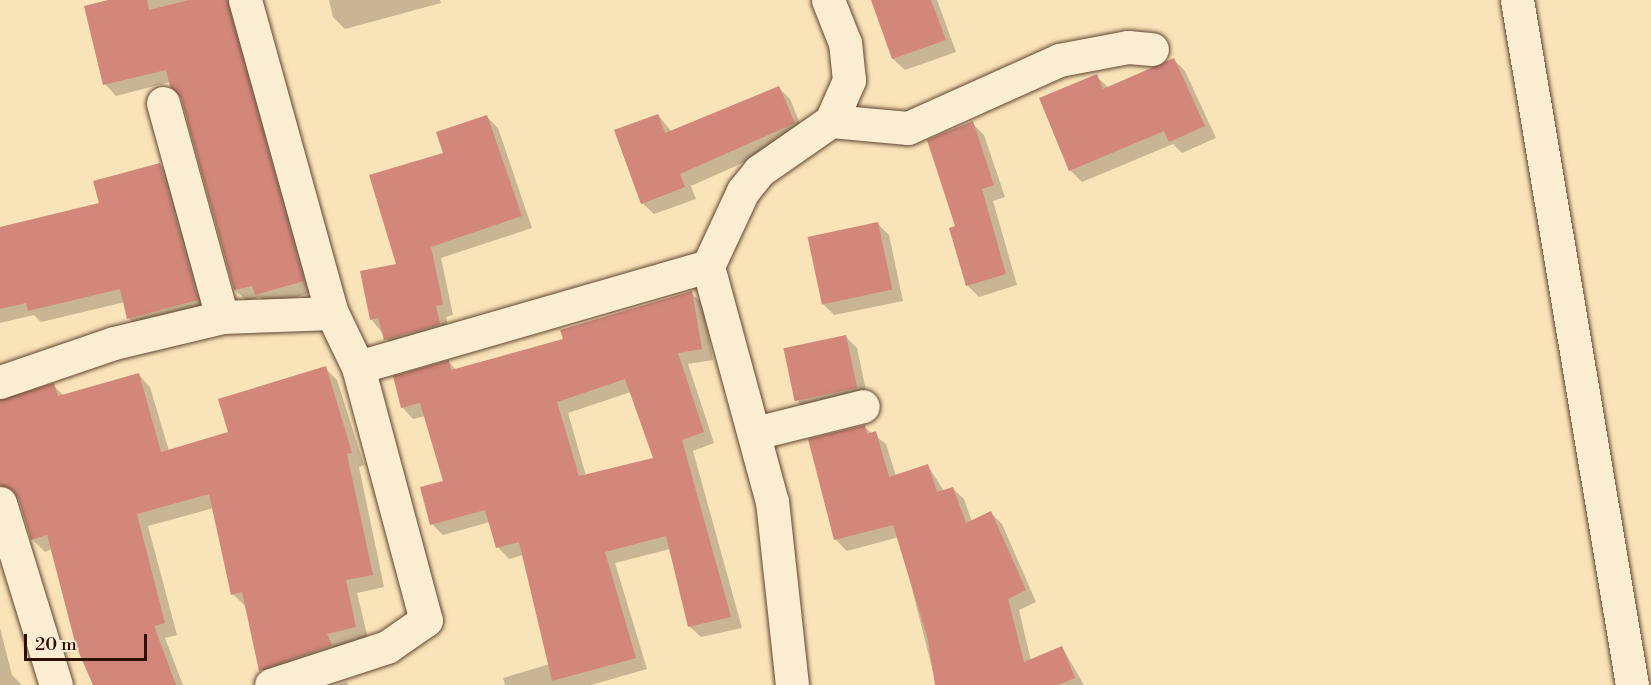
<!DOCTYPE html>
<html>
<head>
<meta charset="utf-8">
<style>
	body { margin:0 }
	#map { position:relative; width:1651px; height:685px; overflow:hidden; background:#f9e3b8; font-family:"Libre Bodoni",serif }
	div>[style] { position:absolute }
	.shadow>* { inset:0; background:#0003 }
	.building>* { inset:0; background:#d2877a; transform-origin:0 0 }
	.roads { filter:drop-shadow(0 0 2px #604431) drop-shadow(0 0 2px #604431) }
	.minor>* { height:33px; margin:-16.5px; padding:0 16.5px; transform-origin:16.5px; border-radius:16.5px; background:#fbedd1 }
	span { translate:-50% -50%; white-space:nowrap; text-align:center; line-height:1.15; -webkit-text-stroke:6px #fbedd1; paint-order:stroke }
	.scale { position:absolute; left:24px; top:634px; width:123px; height:27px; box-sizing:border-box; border:3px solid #2d0f04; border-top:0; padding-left:8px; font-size:18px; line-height:21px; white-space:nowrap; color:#2d0f04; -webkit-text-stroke:4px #fbedd1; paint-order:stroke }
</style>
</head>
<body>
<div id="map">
	<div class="shadow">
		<i style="clip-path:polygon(115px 0,239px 0,314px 292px,267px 305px,260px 297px,247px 301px,235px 290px,182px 97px,170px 82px,116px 96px,105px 84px)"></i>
		<i style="clip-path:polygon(329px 0,440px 0,441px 3px,345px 29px,333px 17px)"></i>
		<i style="clip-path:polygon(873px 0,937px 0,956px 52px,905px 70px,893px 59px)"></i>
		<i style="clip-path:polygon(1174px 60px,1185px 71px,1216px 138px,1182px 153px,1173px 144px,1082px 182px,1070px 170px,1096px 76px,1108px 87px)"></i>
		<i style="clip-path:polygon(779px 88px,790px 99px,805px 135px,691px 186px,696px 199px,654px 214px,642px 203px,658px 115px,672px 132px)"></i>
		<i style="clip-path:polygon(487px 117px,498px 128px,532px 228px,441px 258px,453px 315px,446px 317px,450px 335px,396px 350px,371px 319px,445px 154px)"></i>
		<i style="clip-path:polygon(972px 123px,984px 135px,1005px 197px,993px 201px,1017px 285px,979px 297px,967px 285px,957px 227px)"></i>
		<i style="clip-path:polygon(160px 165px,171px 176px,209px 311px,140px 329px,129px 318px,125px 302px,41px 322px,34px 315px,0 323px,0 228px,100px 204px)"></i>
		<i style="clip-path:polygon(877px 223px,889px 235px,903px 301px,834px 315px,822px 303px)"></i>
		<i style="clip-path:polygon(evenodd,691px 293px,703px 304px,713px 360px,688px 364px,714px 443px,693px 451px,742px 628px,701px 637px,689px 626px,670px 549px,615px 563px,647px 669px,591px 685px,505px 685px,503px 678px,550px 664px,523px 555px,509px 559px,498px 547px,490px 522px,443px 535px,432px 524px,445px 482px,425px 416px,413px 419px,402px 407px,449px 362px,456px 370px,565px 340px,691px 293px,631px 392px,655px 459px,586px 476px,568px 413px,631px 392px)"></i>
		<i style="clip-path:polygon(845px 336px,857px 348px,868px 400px,810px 414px,798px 402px)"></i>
		<i style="clip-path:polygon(325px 368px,337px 380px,364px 465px,359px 467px,384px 587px,357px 593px,368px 639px,274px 681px,262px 669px,245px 606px,233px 594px,214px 508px,148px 526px,177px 635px,165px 638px,183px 685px,93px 685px,52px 549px,45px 552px,32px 539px,18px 499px,8px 497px,0 505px,0 399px,53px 385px,64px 396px,138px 374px,150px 387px,169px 451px,230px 433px)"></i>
		<i style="clip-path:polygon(864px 427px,886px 444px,896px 476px,928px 466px,944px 491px,952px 488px,964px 499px,972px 522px,991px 513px,1002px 524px,1036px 602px,1019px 610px,1031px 661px,1062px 647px,1084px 685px,951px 685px,933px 672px,899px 537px,847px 551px,836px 540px,809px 440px)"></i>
		<i style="clip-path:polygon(0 628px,12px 675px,22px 685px,0 685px)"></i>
		<i style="clip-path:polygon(346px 682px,349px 685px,336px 685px)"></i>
	</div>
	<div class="building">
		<i style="clip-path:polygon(108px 0,147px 0,149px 10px,189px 0,227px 0,304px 281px,255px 295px,252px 286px,234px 290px,181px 98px,170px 86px,166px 70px,103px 85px,84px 6px)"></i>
		<i style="clip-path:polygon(871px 0,931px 0,946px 40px,892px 59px)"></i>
		<i style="clip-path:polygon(1174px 58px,1205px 126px,1169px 142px,1164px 131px,1069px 171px,1039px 98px,1097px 74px,1103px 89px)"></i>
		<i style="clip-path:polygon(779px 86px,795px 123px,680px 174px,685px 187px,641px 204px,614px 130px,658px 114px,665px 133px)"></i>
		<i style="clip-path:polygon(487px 115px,522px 216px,431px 247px,443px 304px,436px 306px,440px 324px,384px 340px,378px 318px,370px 320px,360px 271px,396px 264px,369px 175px,443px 153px,436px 132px)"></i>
		<i style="clip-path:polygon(973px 121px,994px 185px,982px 189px,1006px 274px,966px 286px,949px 228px,955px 226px,927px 140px)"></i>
		<i style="clip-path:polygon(160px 163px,198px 300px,127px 319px,120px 289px,28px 311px,26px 303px,0 309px,0 227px,99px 203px,93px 181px)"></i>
		<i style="left:878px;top:222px;width:69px;height:72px;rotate:78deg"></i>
		<i style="clip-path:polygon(evenodd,692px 291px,702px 349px,678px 353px,704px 432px,682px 440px,731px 617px,688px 627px,666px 536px,605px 552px,636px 658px,552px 681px,519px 542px,496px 548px,485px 510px,430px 525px,420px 487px,443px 481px,420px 403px,401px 408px,393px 376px,449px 360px,451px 370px,563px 339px,560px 330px,692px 291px,625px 379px,653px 458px,579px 476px,557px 402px,625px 379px)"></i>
		<i style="left:846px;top:335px;width:54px;height:64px;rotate:78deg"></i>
		<i style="clip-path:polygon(326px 366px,352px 453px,347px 454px,373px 575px,346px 580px,356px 627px,327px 634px,332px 645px,259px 671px,242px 592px,231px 595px,209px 494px,137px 514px,165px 623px,154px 626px,176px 685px,93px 685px,76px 646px,47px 535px,31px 540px,18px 497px,0 485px,0 400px,54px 383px,58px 396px,139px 373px,161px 452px,228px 432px,218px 399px)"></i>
		<i style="clip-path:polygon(865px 425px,867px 434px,876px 431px,889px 477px,928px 464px,937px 492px,953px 487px,966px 523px,991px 511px,1026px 590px,1008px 599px,1024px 662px,1062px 646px,1075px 678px,1058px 685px,935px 685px,928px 640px,893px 525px,834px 540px,808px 439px)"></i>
	</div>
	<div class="roads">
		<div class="minor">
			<i style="left:245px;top:0;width:325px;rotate:74.5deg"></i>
			<i style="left:1517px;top:0;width:695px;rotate:80.47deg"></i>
			<i style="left:163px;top:103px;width:222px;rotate:74.6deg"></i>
			<i style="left:831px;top:121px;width:77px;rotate:5.2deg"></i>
			<i style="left:908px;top:128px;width:166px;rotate:-24.2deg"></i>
			<i style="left:1059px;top:60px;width:70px;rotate:-10.7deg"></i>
			<i style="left:1128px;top:47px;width:24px;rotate:5deg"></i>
			<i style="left:358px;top:367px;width:364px;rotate:-16.1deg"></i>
			<i style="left:0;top:382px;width:120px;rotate:-18.9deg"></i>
			<i style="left:114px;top:343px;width:111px;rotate:-13.5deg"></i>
			<i style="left:222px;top:317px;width:110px;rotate:-2.1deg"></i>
			<i style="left:332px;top:313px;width:60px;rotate:64.3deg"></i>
			<i style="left:358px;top:367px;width:262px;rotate:75deg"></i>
			<i style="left:426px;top:620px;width:47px;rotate:145.3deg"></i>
			<i style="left:387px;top:647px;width:122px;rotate:161.9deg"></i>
			<i style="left:755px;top:433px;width:111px;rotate:-14deg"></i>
			<i style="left:0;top:503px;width:190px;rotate:72.9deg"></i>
			<i style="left:792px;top:685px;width:184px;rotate:-96.2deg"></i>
			<i style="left:772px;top:502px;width:245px;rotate:-105.2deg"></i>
			<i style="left:708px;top:266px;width:83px;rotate:-65deg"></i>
			<i style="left:743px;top:191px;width:26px;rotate:-51deg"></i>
			<i style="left:759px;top:171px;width:88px;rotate:-34.8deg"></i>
			<i style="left:831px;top:121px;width:45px;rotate:-66.3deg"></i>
			<i style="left:849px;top:80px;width:37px;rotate:-96deg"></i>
			<i style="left:845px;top:43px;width:46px;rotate:-111.6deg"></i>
		</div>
	</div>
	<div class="scale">20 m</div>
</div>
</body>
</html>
